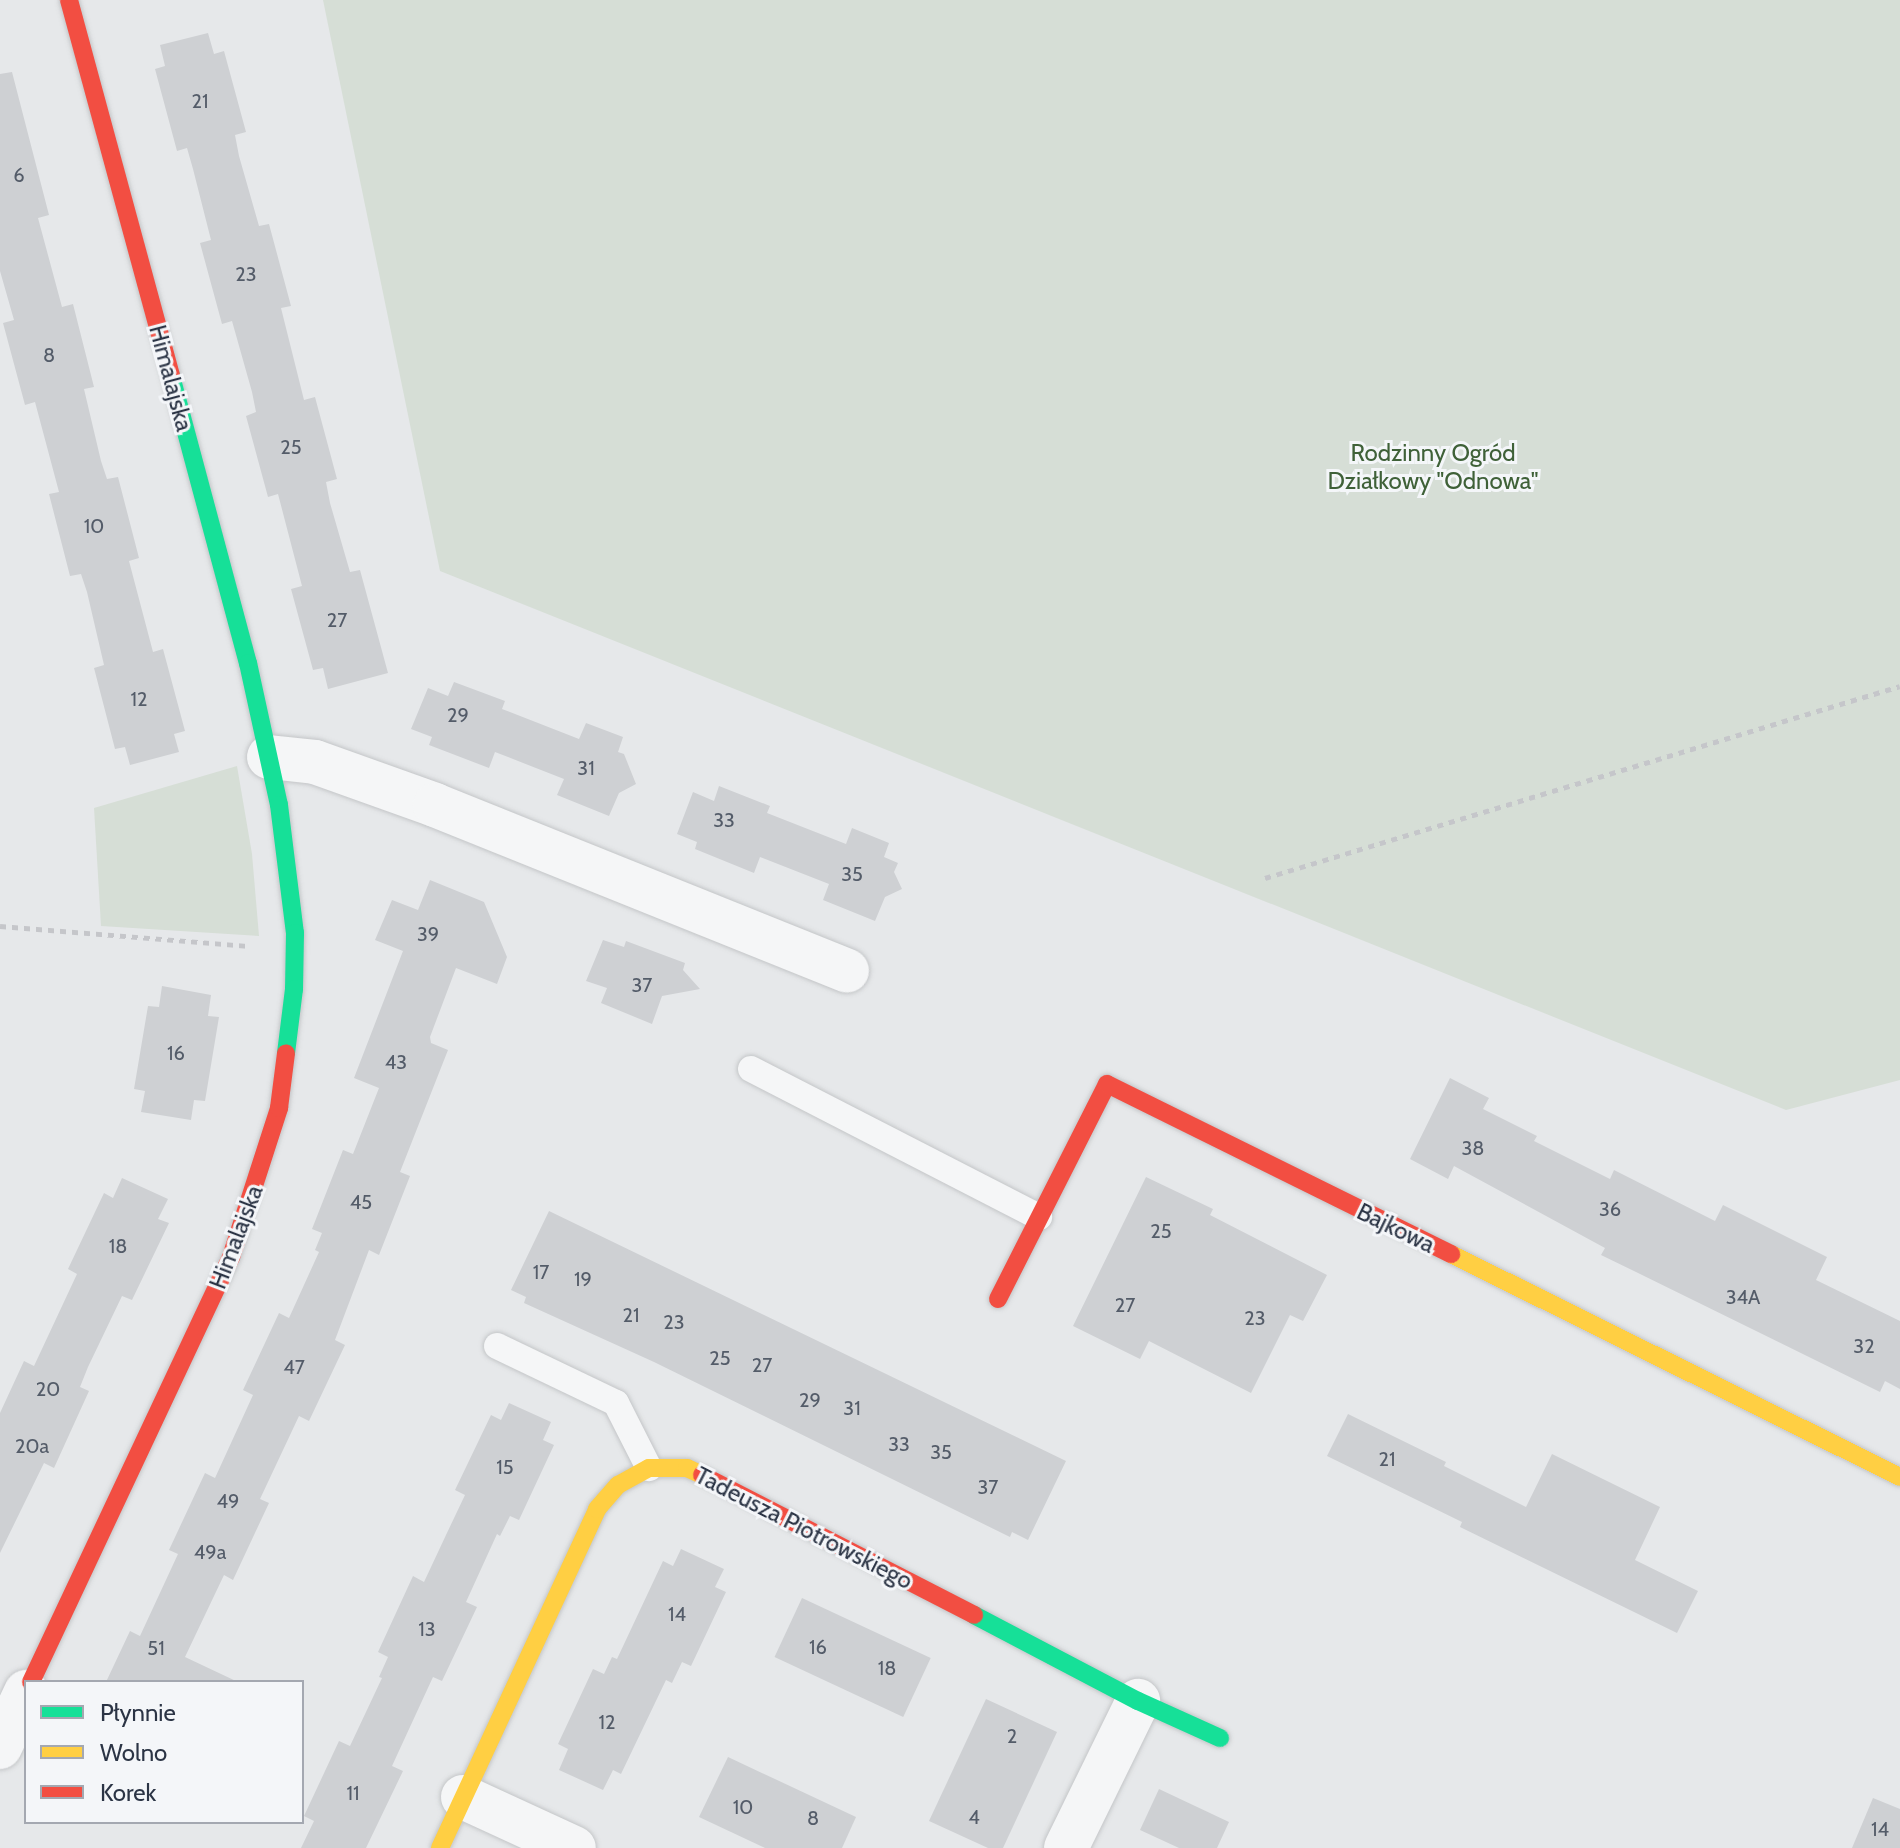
<!DOCTYPE html>
<html>
<head>
<meta charset="utf-8">
<style>
	body { margin:0 }
	#map { position:relative; width:1900px; height:1848px; overflow:hidden; background:#e6e8ea; font-family:Cabin,sans-serif }
	div>[style] { position:absolute }
	.green>* { inset:0; background:#d6ded6 }
	.building>* { inset:0; background:#ced0d3; transform-origin:0 0 }
	.path>* { height:5px; margin-top:-2.5px; transform-origin:0; background:repeating-linear-gradient(90deg,#c5c6ca 0 6px,transparent 0 12px) }
	.roads { filter:drop-shadow(0 0 2px #c4c6c8) drop-shadow(0 0 2px #c4c6c8) }
	.lane>* { height:26px; margin:-13px; padding:0 13px; transform-origin:13px; border-radius:13px; background:#f5f6f7 }
	.street>* { height:44px; margin:-22px; padding:0 22px; transform-origin:22px; border-radius:22px; background:#f5f6f7 }
	.fast>* { height:18px; margin:-9px; padding:0 9px; transform-origin:9px; border-radius:9px; background:#16e098 }
	.slow>* { height:18px; margin:-9px; padding:0 9px; transform-origin:9px; border-radius:9px; background:#ffcf43 }
	.jam>* { height:18px; margin:-9px; padding:0 9px; transform-origin:9px; border-radius:9px; background:#f24e42 }
	span { translate:-50% -50%; white-space:nowrap; text-align:center; line-height:1.15; -webkit-text-stroke:6px #f4f6f9; paint-order:stroke }
	.number-label { font-size:20px; color:#545c69 }
	.number-label span { -webkit-text-stroke-width:0 }
	.street-label { font-size:24px; color:#2b3445 }
	.park-label { font-size:24px; color:#3f6138 }
	.legend { position:absolute; left:24px; top:1680px; width:280px; height:144px; box-sizing:border-box; background:#f4f6f9; border:2px solid #a4a8b1; margin:0; padding:10px 14px; list-style:none; font-size:24px; color:#2b3445 }
	.legend li { display:flex; align-items:center; gap:16px; height:40px }
	.legend b { width:40px; border:2px solid #a4a8b1 }
</style>
</head>
<body>
<div id="map">
	<div class="green">
		<i style="clip-path:polygon(323px 0,1900px 0,1900px 1080px,1786px 1110px,440px 571px)"></i>
		<i style="clip-path:polygon(237px 766px,252px 854px,259px 936px,101px 926px,94px 808px)"></i>
	</div>
	<div class="building">
		<i style="clip-path:polygon(208px 33px,214px 54px,224px 51px,246px 132px,235px 135px,239px 156px,259px 226px,269px 224px,291px 306px,281px 308px,304px 400px,315px 397px,337px 479px,326px 482px,330px 503px,350px 572px,360px 570px,388px 673px,328px 689px,323px 668px,313px 670px,291px 589px,302px 586px,278px 494px,268px 497px,246px 416px,256px 412px,252px 392px,232px 321px,222px 324px,200px 243px,211px 240px,193px 169px,187px 148px,177px 151px,155px 69px,165px 66px,160px 45px)"></i>
		<i style="clip-path:polygon(12px 72px,49px 215px,38px 218px,62px 307px,73px 304px,94px 387px,84px 389px,101px 461px,107px 479px,118px 477px,139px 558px,129px 561px,134px 580px,153px 652px,163px 649px,185px 731px,174px 734px,179px 752px,130px 765px,125px 747px,115px 749px,94px 668px,104px 665px,87px 592px,81px 574px,70px 576px,49px 494px,59px 492px,35px 402px,25px 405px,3px 323px,14px 320px,0 271px,0 74px)"></i>
		<i style="clip-path:polygon(454px 682px,505px 701px,502px 709px,579px 739px,586px 723px,623px 737px,618px 752px,624px 754px,636px 784px,619px 793px,609px 816px,557px 795px,564px 779px,495px 752px,489px 768px,429px 745px,432px 737px,411px 729px,428px 688px,448px 696px)"></i>
		<i style="clip-path:polygon(719px 786px,770px 806px,767px 813px,846px 844px,852px 828px,889px 843px,884px 857px,898px 863px,894px 872px,902px 889px,885px 897px,875px 921px,823px 900px,829px 884px,760px 857px,754px 873px,695px 849px,697px 842px,677px 834px,693px 792px,714px 801px)"></i>
		<i style="clip-path:polygon(430px 880px,484px 902px,507px 957px,497px 984px,456px 968px,430px 1037px,431px 1043px,448px 1050px,400px 1172px,410px 1176px,379px 1255px,369px 1250px,335px 1340px,345px 1345px,309px 1421px,299px 1416px,260px 1499px,269px 1503px,233px 1580px,224px 1575px,185px 1657px,238px 1682px,106px 1682px,130px 1631px,140px 1636px,178px 1554px,169px 1550px,205px 1473px,215px 1478px,253px 1395px,243px 1390px,279px 1313px,289px 1318px,319px 1252px,315px 1250px,322px 1233px,312px 1229px,343px 1150px,353px 1154px,379px 1088px,354px 1078px,403px 951px,375px 940px,392px 900px,418px 910px)"></i>
		<i style="clip-path:polygon(603px 940px,624px 947px,626px 941px,685px 963px,683px 970px,700px 989px,662px 996px,652px 1024px,601px 1003px,607px 988px,586px 981px)"></i>
		<i style="clip-path:polygon(162px 986px,211px 995px,208px 1016px,219px 1017px,205px 1101px,194px 1100px,191px 1120px,141px 1112px,145px 1091px,134px 1089px,148px 1006px,159px 1007px)"></i>
		<i style="clip-path:polygon(1450px 1078px,1489px 1098px,1483px 1109px,1537px 1136px,1534px 1141px,1610px 1179px,1614px 1170px,1715px 1221px,1723px 1205px,1827px 1257px,1816px 1280px,1900px 1321px,1900px 1389px,1885px 1381px,1880px 1392px,1636px 1272px,1601px 1255px,1605px 1248px,1454px 1166px,1448px 1179px,1410px 1159px)"></i>
		<i style="clip-path:polygon(1146px 1177px,1213px 1209px,1210px 1215px,1327px 1275px,1303px 1321px,1290px 1315px,1251px 1393px,1149px 1341px,1140px 1359px,1073px 1326px)"></i>
		<i style="clip-path:polygon(122px 1178px,168px 1199px,158px 1219px,169px 1223px,132px 1300px,122px 1296px,88px 1367px,80px 1387px,89px 1391px,54px 1468px,44px 1463px,0 1553px,0 1413px,24px 1361px,34px 1366px,77px 1274px,68px 1269px,104px 1193px,113px 1198px)"></i>
		<i style="clip-path:polygon(549px 1211px,1066px 1461px,1028px 1540px,1012px 1532px,1010px 1537px,654px 1362px,524px 1303px,526px 1297px,511px 1290px)"></i>
		<i style="clip-path:polygon(509px 1403px,551px 1422px,543px 1440px,554px 1445px,519px 1520px,510px 1516px,500px 1536px,497px 1534px,466px 1602px,477px 1607px,442px 1681px,433px 1677px,392px 1766px,403px 1771px,366px 1848px,301px 1848px,314px 1821px,304px 1816px,339px 1741px,350px 1746px,382px 1678px,379px 1677px,388px 1657px,378px 1652px,413px 1576px,424px 1582px,446px 1535px,465px 1495px,455px 1490px,491px 1415px,501px 1420px)"></i>
		<i style="clip-path:polygon(1348px 1414px,1446px 1462px,1444px 1466px,1526px 1507px,1552px 1454px,1660px 1507px,1635px 1560px,1698px 1591px,1677px 1633px,1460px 1527px,1462px 1522px,1327px 1456px)"></i>
		<i style="clip-path:polygon(681px 1549px,724px 1569px,715px 1587px,726px 1592px,691px 1666px,682px 1662px,672px 1683px,666px 1680px,621px 1774px,613px 1770px,603px 1790px,559px 1770px,568px 1749px,558px 1744px,593px 1669px,604px 1674px,612px 1657px,617px 1659px,663px 1561px,673px 1566px)"></i>
		<i style="left:802px;top:1598px;width:142px;height:65px;rotate:25deg"></i>
		<i style="clip-path:polygon(986px 1699px,1057px 1732px,1003px 1848px,988px 1848px,929px 1821px)"></i>
		<i style="clip-path:polygon(728px 1757px,856px 1817px,842px 1848px,765px 1848px,699px 1817px)"></i>
		<i style="clip-path:polygon(1159px 1789px,1229px 1822px,1217px 1848px,1179px 1848px,1140px 1830px)"></i>
		<i style="clip-path:polygon(1873px 1798px,1900px 1809px,1900px 1848px,1852px 1848px)"></i>
	</div>
	<div class="path">
		<i style="left:1265px;top:878px;width:663px;rotate:-16.82deg"></i>
		<i style="left:0;top:926px;width:251px;rotate:4.6deg"></i>
	</div>
	<div class="roads">
		<div class="lane">
			<i style="left:751px;top:1069px;width:324px;rotate:27.2deg"></i>
			<i style="left:497px;top:1346px;width:132px;rotate:25.6deg"></i>
			<i style="left:616px;top:1403px;width:73px;rotate:63.1deg"></i>
		</div>
		<div class="street">
			<i style="left:269px;top:757px;width:46px;rotate:6.2deg"></i>
			<i style="left:315px;top:762px;width:127px;rotate:19.7deg"></i>
			<i style="left:435px;top:805px;width:444px;rotate:21.9deg"></i>
			<i style="left:0;top:1747px;width:61px;rotate:-64.7deg"></i>
			<i style="left:463px;top:1797px;width:122px;rotate:24.7deg"></i>
			<i style="left:1066px;top:1848px;width:164px;rotate:-63.9deg"></i>
		</div>
		<div class="fast">
			<i style="left:171px;top:376px;width:297px;rotate:75deg"></i>
			<i style="left:248px;top:663px;width:145px;rotate:77.7deg"></i>
			<i style="left:279px;top:805px;width:129px;rotate:82.9deg"></i>
			<i style="left:295px;top:933px;width:56px;rotate:91deg"></i>
			<i style="left:294px;top:989px;width:64px;rotate:97.1deg"></i>
			<i style="left:974px;top:1615px;width:185px;rotate:27.7deg"></i>
			<i style="left:1138px;top:1701px;width:90px;rotate:24.3deg"></i>
		</div>
		<div class="slow">
			<i style="left:1451px;top:1254px;width:501px;rotate:26.41deg"></i>
			<i style="left:440px;top:1848px;width:374px;rotate:-65.1deg"></i>
			<i style="left:597px;top:1509px;width:32px;rotate:-49deg"></i>
			<i style="left:618px;top:1485px;width:35px;rotate:-29deg"></i>
			<i style="left:649px;top:1468px;width:38px"></i>
			<i style="left:687px;top:1468px;width:17px;rotate:25deg"></i>
		</div>
		<div class="jam">
			<i style="left:69px;top:0;width:390px;rotate:74.8deg"></i>
			<i style="left:998px;top:1299px;width:241px;rotate:-63.1deg"></i>
			<i style="left:1107px;top:1084px;width:384px;rotate:26.3deg"></i>
			<i style="left:702px;top:1475px;width:306px;rotate:27.2deg"></i>
			<i style="left:31px;top:1682px;width:470px;rotate:-64.8deg"></i>
			<i style="left:231px;top:1257px;width:157px;rotate:-72.1deg"></i>
			<i style="left:279px;top:1108px;width:55px;rotate:-82.7deg"></i>
		</div>
	</div>
	<div class="number-label">
		<span style="left:200px;top:101px">21</span>
		<span style="left:19px;top:175px">6</span>
		<span style="left:246px;top:274px">23</span>
		<span style="left:49px;top:355px">8</span>
		<span style="left:291px;top:447px">25</span>
		<span style="left:94px;top:526px">10</span>
		<span style="left:337px;top:620px">27</span>
		<span style="left:139px;top:699px">12</span>
		<span style="left:458px;top:715px">29</span>
		<span style="left:586px;top:768px">31</span>
		<span style="left:724px;top:820px">33</span>
		<span style="left:852px;top:874px">35</span>
		<span style="left:428px;top:934px">39</span>
		<span style="left:642px;top:985px">37</span>
		<span style="left:176px;top:1053px">16</span>
		<span style="left:396px;top:1062px">43</span>
		<span style="left:1473px;top:1148px">38</span>
		<span style="left:361px;top:1202px">45</span>
		<span style="left:1610px;top:1209px">36</span>
		<span style="left:1161px;top:1231px">25</span>
		<span style="left:118px;top:1246px">18</span>
		<span style="left:541px;top:1272px">17</span>
		<span style="left:583px;top:1279px">19</span>
		<span style="left:1743px;top:1297px">34A</span>
		<span style="left:1125px;top:1305px">27</span>
		<span style="left:631px;top:1315px">21</span>
		<span style="left:1255px;top:1318px">23</span>
		<span style="left:674px;top:1322px">23</span>
		<span style="left:1864px;top:1346px">32</span>
		<span style="left:720px;top:1358px">25</span>
		<span style="left:762px;top:1365px">27</span>
		<span style="left:294px;top:1367px">47</span>
		<span style="left:48px;top:1389px">20</span>
		<span style="left:810px;top:1400px">29</span>
		<span style="left:852px;top:1408px">31</span>
		<span style="left:899px;top:1444px">33</span>
		<span style="left:32px;top:1446px">20a</span>
		<span style="left:941px;top:1452px">35</span>
		<span style="left:1387px;top:1459px">21</span>
		<span style="left:505px;top:1467px">15</span>
		<span style="left:988px;top:1487px">37</span>
		<span style="left:228px;top:1501px">49</span>
		<span style="left:210px;top:1552px">49a</span>
		<span style="left:677px;top:1614px">14</span>
		<span style="left:427px;top:1629px">13</span>
		<span style="left:818px;top:1647px">16</span>
		<span style="left:156px;top:1648px">51</span>
		<span style="left:887px;top:1668px">18</span>
		<span style="left:607px;top:1722px">12</span>
		<span style="left:1012px;top:1736px">2</span>
		<span style="left:353px;top:1793px">11</span>
		<span style="left:743px;top:1807px">10</span>
		<span style="left:974px;top:1817px">4</span>
		<span style="left:813px;top:1818px">8</span>
		<span style="left:1880px;top:1829px">14</span>
	</div>
	<div class="street-label">
		<span style="left:171px;top:378px;rotate:75deg">Himalajska</span>
		<span style="left:1396px;top:1228px;rotate:26deg">Bajkowa</span>
		<span style="left:236px;top:1237px;rotate:-69deg">Himalajska</span>
		<span style="left:804px;top:1528px;rotate:27deg">Tadeusza Piotrowskiego</span>
	</div>
	<div class="park-label">
		<span style="left:1433px;top:467px">Rodzinny Ogród<br>Działkowy "Odnowa"</span>
	</div>
	<ul class="legend">
	<li><b style="height:10px;background:#16e098"></b>Płynnie</li>
	<li><b style="height:10px;background:#ffcf43"></b>Wolno</li>
	<li><b style="height:10px;background:#f24e42"></b>Korek</li>
	</ul>
</div>
</body>
</html>
